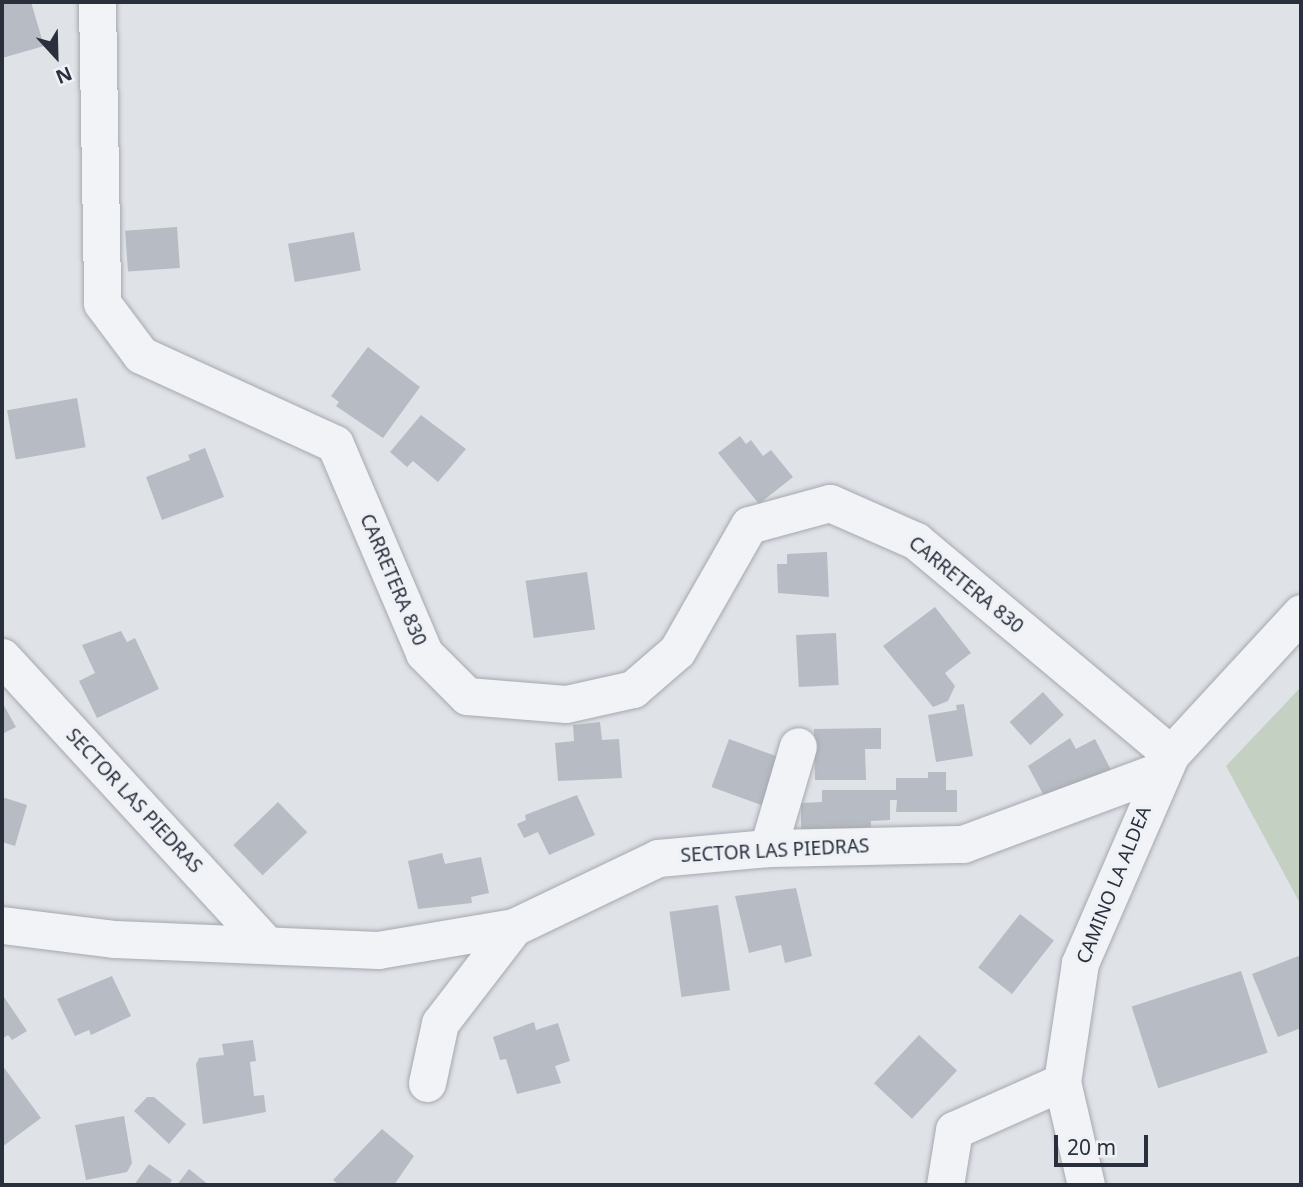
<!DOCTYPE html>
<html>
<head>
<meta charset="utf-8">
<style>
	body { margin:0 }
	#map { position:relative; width:1303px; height:1187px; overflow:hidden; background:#dfe2e7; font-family:"Noto Sans",sans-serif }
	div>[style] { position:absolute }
	.green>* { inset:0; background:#c4d0c1 }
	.building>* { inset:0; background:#b7bbc3; transform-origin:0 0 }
	.roads { filter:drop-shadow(0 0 2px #a5a9b0) drop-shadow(0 0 2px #a5a9b0) }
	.minor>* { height:37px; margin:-18.5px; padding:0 18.5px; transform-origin:18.5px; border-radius:18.5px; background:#f2f3f6 }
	span { translate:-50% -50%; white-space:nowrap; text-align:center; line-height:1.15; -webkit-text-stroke:6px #eef1f5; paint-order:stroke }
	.street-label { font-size:19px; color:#2a2f3c }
	.frame { position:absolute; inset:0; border:4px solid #2a2f3c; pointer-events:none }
	.north { position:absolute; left:21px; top:21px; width:70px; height:70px; -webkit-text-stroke:5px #eef1f5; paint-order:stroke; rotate:158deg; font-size:19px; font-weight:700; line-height:28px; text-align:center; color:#2a2f3c }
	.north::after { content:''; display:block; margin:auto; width:24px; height:32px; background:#2a2f3c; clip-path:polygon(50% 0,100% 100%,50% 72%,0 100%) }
	.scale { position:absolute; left:1054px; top:1135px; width:94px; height:32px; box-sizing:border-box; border:4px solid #2a2f3c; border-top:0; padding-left:9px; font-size:21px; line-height:24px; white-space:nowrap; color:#2a2f3c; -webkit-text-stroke:5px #eef1f5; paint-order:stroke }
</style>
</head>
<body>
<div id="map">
	<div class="green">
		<i style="clip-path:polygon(1301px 687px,1301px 905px,1226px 766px)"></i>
	</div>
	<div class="building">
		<i style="clip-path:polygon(2px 2px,31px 2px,44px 46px,2px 58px)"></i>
		<i style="left:177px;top:227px;width:41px;height:52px;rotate:86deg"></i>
		<i style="left:354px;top:232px;width:39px;height:67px;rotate:80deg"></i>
		<i style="clip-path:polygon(368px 347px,420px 387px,383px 438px,336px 406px,339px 402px,331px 396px)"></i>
		<i style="left:77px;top:398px;width:50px;height:71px;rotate:80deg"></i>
		<i style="clip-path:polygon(421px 415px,466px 449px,438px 482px,413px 461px,407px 467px,390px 452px)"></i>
		<i style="clip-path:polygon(740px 436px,746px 444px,751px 440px,763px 456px,771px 450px,793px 477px,759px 504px,718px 453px)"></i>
		<i style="clip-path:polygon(205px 448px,224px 497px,162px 520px,146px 477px,190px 460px,188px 455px)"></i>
		<i style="clip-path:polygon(827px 552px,829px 597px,778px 593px,777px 564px,787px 564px,787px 554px)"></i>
		<i style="left:587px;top:572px;width:58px;height:62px;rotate:82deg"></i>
		<i style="clip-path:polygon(935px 607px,971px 653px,945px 673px,955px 686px,948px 701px,933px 707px,883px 646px)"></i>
		<i style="clip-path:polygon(121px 631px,127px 642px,135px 638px,159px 689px,97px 718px,79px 681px,95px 673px,82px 645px)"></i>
		<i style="left:836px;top:633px;width:52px;height:40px;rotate:87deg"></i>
		<i style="left:1043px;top:692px;width:31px;height:45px;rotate:48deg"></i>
		<i style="clip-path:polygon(2px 702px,16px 727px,2px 734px)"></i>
		<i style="clip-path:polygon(964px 704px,973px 756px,936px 762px,928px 715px,957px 710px,956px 705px)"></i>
		<i style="clip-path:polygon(600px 722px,602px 740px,619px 739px,622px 778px,558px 781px,555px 743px,574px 741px,573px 725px)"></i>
		<i style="clip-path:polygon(881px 728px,881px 749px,865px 749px,866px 780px,815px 780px,814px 729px)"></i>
		<i style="clip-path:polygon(1070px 738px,1076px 749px,1095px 739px,1111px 770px,1044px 796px,1028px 766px)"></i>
		<i style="left:729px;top:739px;width:66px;height:51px;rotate:20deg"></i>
		<i style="clip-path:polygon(928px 772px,946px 772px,946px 790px,957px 790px,957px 812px,896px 812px,897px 800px,890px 800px,890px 820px,871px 821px,871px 827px,801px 832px,801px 803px,822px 802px,822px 790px,896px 790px,896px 778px,928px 778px)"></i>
		<i style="clip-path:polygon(577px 795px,595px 835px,549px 855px,538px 832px,524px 838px,517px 824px,526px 820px,525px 815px)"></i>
		<i style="clip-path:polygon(2px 797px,27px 805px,15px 846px,2px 842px)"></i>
		<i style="left:278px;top:802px;width:42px;height:62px;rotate:46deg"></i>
		<i style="clip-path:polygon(442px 853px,445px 864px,481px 857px,489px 893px,471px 897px,472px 903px,418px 909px,408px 861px)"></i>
		<i style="clip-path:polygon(796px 888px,812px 956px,785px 963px,781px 945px,749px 953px,735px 896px)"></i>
		<i style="left:718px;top:905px;width:86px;height:49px;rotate:82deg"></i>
		<i style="left:1020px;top:914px;width:43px;height:68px;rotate:38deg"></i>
		<i style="clip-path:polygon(1301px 955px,1301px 1028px,1278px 1037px,1252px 974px)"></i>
		<i style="left:1241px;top:971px;width:86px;height:115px;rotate:72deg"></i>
		<i style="clip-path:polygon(112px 976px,131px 1016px,91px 1035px,89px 1030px,75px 1036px,57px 999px)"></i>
		<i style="clip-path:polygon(2px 994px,27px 1031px,12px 1040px,8px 1035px,2px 1039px)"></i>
		<i style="clip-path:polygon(534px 1022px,536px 1030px,558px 1023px,570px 1061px,555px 1066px,561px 1083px,517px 1094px,506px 1059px,500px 1060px,493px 1037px)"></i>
		<i style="left:919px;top:1035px;width:52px;height:66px;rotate:43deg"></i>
		<i style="clip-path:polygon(253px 1040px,256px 1061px,250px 1062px,254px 1096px,264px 1095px,266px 1112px,203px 1124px,196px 1064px,199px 1058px,224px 1055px,222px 1044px)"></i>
		<i style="clip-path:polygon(2px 1065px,41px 1118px,2px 1147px)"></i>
		<i style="clip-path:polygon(147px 1097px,154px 1097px,186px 1124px,169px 1144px,134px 1111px)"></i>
		<i style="clip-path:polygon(124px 1116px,132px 1163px,127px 1172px,86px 1180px,75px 1125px)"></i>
		<i style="clip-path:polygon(382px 1129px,414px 1156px,394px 1185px,339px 1185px,333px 1180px)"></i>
		<i style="clip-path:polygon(149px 1164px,172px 1180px,169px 1185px,134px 1185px)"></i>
		<i style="clip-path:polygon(189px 1169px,209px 1185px,177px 1185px)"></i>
	</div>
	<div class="roads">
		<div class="minor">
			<i style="left:97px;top:2px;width:301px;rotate:89deg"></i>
			<i style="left:102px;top:303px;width:65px;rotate:53.1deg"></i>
			<i style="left:141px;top:355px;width:213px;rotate:24.6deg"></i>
			<i style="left:335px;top:444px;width:227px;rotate:66.9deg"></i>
			<i style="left:424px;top:653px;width:61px;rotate:45deg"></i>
			<i style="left:467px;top:696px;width:99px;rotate:4.6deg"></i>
			<i style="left:566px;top:704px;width:69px;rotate:-12.6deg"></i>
			<i style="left:633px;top:689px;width:58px;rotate:-40.8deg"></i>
			<i style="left:677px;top:651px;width:145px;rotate:-60.3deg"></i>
			<i style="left:749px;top:525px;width:84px;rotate:-15.2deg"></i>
			<i style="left:830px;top:503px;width:94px;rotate:23.8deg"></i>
			<i style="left:916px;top:541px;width:332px;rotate:39.9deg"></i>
			<i style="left:2px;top:657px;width:391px;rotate:47.4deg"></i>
			<i style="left:768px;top:848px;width:106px;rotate:-73.6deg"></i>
			<i style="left:2px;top:925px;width:114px;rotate:7.1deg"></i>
			<i style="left:115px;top:939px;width:263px;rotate:2.4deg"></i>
			<i style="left:378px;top:950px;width:138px;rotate:-9.6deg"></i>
			<i style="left:514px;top:927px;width:160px;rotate:-25.6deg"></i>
			<i style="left:658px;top:858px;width:110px;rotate:-5.2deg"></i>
			<i style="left:768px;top:848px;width:195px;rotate:-1.2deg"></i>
			<i style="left:963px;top:844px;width:212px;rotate:-20.4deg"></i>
			<i style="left:427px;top:1083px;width:61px;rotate:-77.8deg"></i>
			<i style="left:440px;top:1023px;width:121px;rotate:-52.4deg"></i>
			<i style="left:945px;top:1185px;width:56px;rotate:-80.7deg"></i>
			<i style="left:954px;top:1130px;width:118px;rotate:-24deg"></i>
			<i style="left:1086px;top:1185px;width:106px;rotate:-103.1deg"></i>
			<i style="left:1062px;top:1082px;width:120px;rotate:-81.4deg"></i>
			<i style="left:1080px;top:963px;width:228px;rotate:-66.5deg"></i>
			<i style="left:1171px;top:754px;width:192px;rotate:-47.3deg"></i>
		</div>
	</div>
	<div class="street-label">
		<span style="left:393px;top:580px;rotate:67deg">CARRETERA 830</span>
		<span style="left:966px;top:585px;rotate:39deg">CARRETERA 830</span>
		<span style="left:134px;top:801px;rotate:47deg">SECTOR LAS PIEDRAS</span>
		<span style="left:775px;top:851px;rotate:-3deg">SECTOR LAS PIEDRAS</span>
		<span style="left:1114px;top:885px;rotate:-68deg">CAMINO LA ALDEA</span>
	</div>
	<div class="frame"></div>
	<div class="north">N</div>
	<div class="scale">20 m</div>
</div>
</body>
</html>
